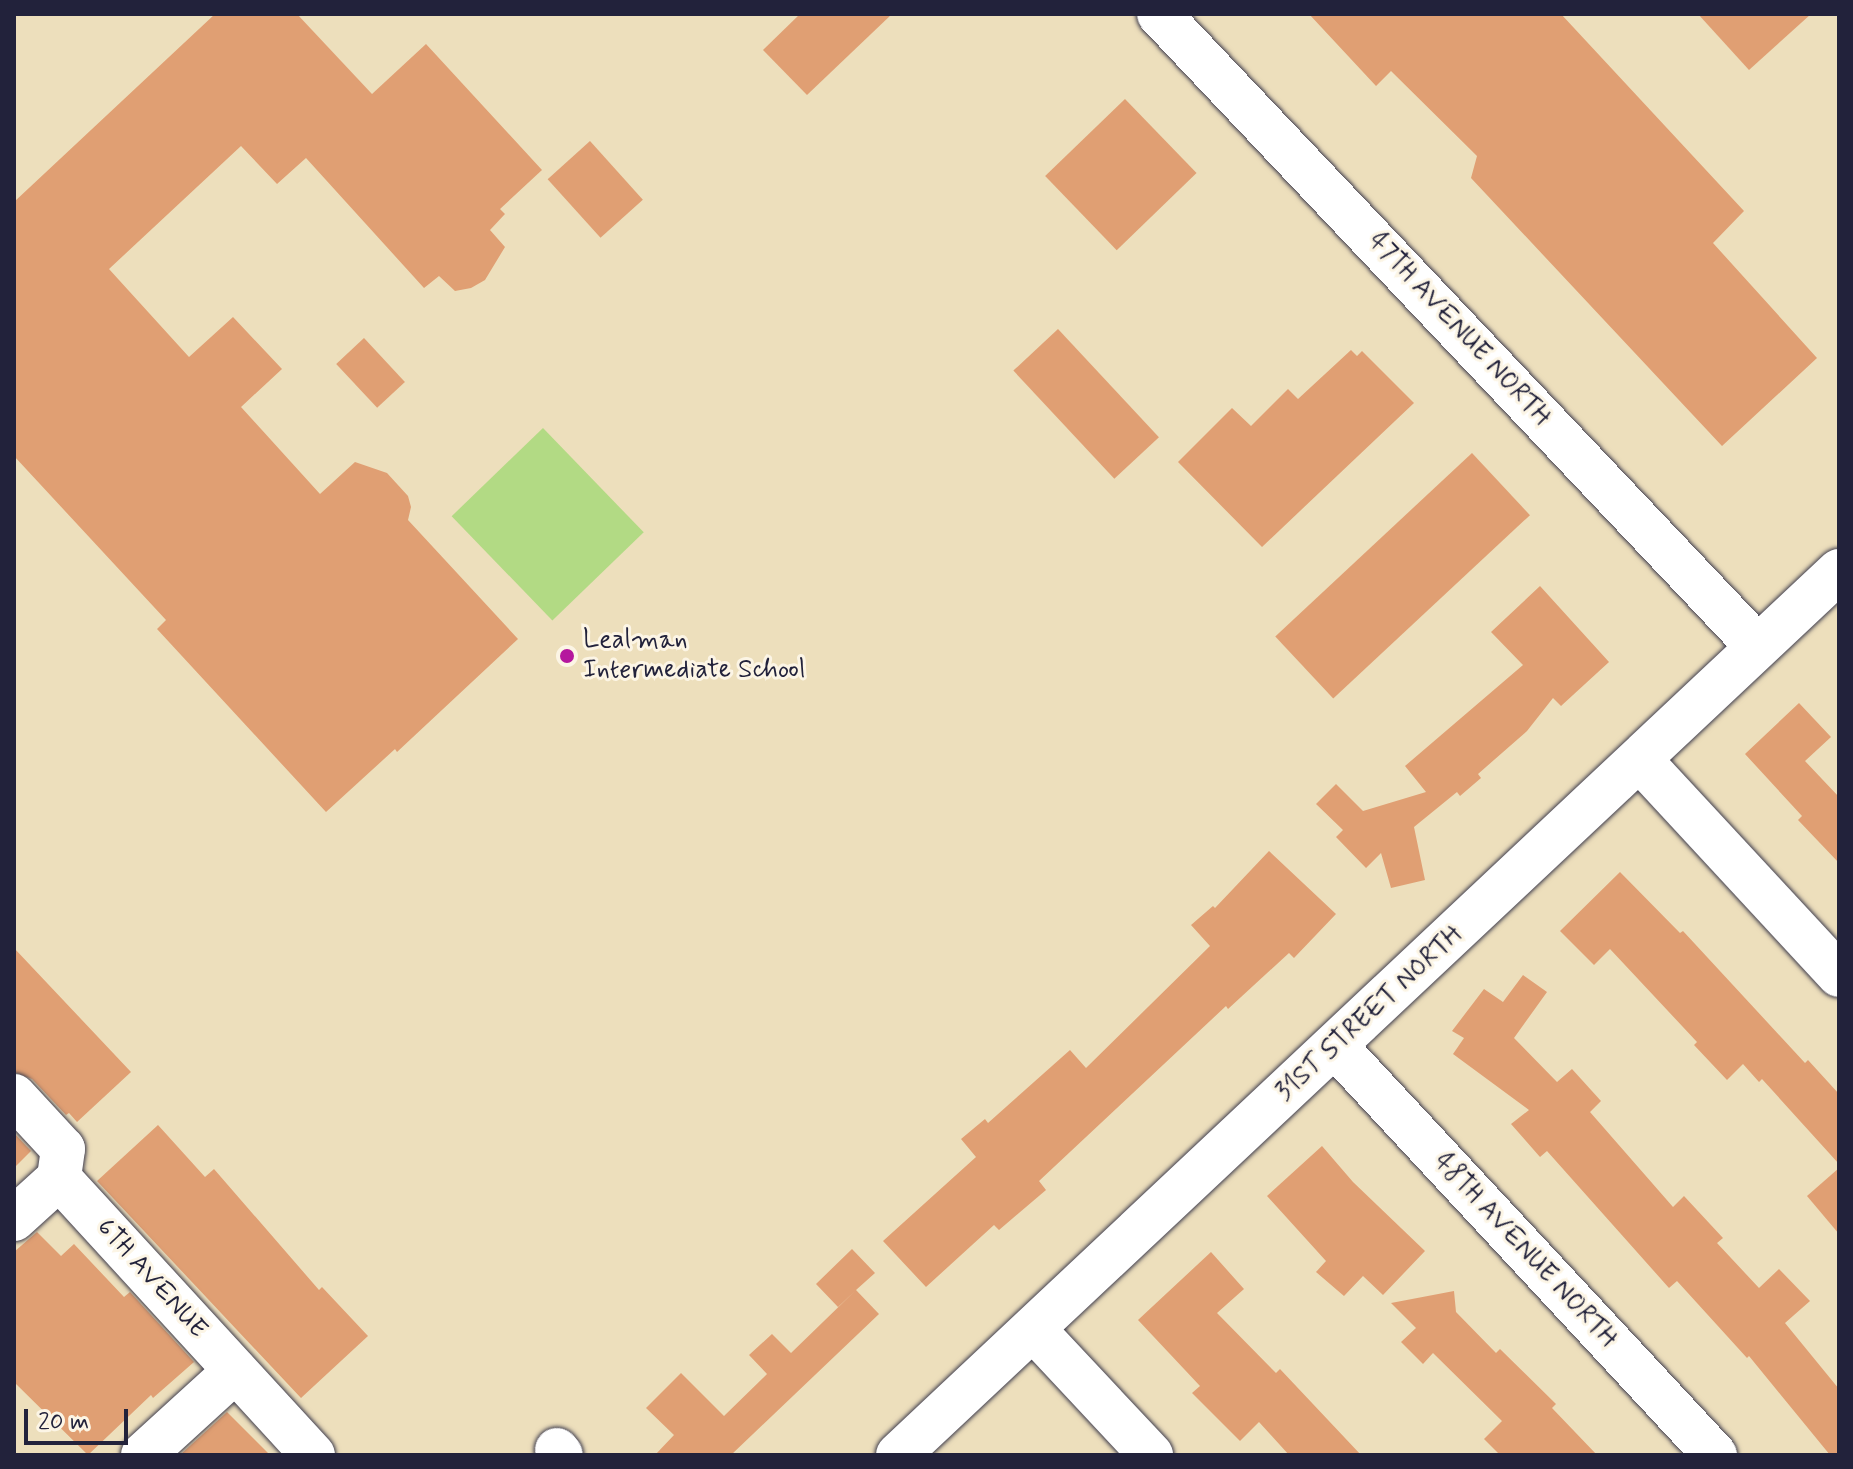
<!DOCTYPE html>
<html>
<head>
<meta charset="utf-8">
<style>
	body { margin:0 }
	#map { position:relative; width:1853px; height:1469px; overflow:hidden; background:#eddfbc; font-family:Mynerve,sans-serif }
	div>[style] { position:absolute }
	.green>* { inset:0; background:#b2da84; transform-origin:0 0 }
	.building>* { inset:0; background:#e09f73; transform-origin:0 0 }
	.roads { filter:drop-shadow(0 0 2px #403e4e) drop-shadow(0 0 2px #403e4e) }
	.minor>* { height:44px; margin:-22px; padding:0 22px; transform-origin:22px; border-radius:22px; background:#fff }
	.dots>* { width:22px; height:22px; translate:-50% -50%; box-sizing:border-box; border:4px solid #fcf5e5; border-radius:50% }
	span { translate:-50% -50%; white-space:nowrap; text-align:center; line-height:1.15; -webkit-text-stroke:6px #fcf5e5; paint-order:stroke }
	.street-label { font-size:26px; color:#22223b }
	.poi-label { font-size:26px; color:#22223b }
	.left { translate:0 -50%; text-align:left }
	.frame { position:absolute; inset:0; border:16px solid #22223b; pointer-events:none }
	.scale { position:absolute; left:24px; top:1409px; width:104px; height:36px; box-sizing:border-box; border:4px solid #22223b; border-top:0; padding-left:10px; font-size:24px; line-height:28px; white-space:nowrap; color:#22223b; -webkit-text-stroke:6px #fcf5e5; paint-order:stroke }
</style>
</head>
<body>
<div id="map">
	<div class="green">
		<i style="left:543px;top:428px;width:145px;height:127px;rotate:46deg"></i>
	</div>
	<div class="building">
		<i style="clip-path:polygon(215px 14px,297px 14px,372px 94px,426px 44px,542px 170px,500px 209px,505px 214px,490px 230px,505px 247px,485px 280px,471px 288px,455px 291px,439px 276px,424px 288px,306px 158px,277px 184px,241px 146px,109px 269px,189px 357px,233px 317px,282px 369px,241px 407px,320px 494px,355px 462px,387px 473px,408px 496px,411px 507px,408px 520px,518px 639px,397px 752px,395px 749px,326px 812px,157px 629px,166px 620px,14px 456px,14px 202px)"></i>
		<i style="clip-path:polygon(800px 14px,892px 14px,807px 95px,763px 50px)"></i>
		<i style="clip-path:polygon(1309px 14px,1561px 14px,1744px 211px,1713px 243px,1817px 358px,1722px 446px,1471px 178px,1477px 156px,1391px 71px,1376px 86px)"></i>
		<i style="clip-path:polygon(1698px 14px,1811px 14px,1749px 70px)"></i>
		<i style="left:1125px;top:99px;width:103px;height:111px;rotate:46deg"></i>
		<i style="left:590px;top:141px;width:79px;height:57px;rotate:48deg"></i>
		<i style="left:1058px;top:329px;width:148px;height:61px;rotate:47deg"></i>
		<i style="left:364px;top:338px;width:60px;height:38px;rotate:47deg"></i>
		<i style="clip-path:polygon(1351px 350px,1357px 356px,1362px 351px,1414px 403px,1262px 547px,1178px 462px,1232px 408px,1251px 426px,1288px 389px,1298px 399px)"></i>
		<i style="left:1472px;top:453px;width:85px;height:269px;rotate:47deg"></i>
		<i style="clip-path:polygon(1540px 586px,1609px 662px,1561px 706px,1553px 698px,1527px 731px,1478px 774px,1481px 778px,1460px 796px,1457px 792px,1414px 827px,1425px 880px,1391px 888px,1381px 853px,1366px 868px,1336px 837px,1343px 830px,1316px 804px,1336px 784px,1363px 811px,1426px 792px,1405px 766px,1523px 665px,1491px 632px)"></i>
		<i style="clip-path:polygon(1799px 703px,1831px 737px,1805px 761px,1839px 797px,1839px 863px,1798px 820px,1802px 816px,1745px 754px)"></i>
		<i style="clip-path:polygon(1269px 851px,1336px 914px,1294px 958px,1289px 953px,1228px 1009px,1226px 1006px,1039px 1181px,1046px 1190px,999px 1230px,994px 1225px,926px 1287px,883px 1241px,976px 1157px,961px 1139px,985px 1119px,988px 1123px,1070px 1050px,1086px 1068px,1210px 946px,1191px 925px,1213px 906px,1215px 908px)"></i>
		<i style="clip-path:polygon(1620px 872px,1680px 933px,1683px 931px,1805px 1063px,1808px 1060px,1839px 1094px,1839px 1164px,1762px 1079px,1759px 1082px,1743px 1064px,1727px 1080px,1694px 1045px,1697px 1042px,1610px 949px,1594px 965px,1560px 931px)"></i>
		<i style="clip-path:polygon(14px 948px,131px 1072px,77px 1122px,69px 1113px,66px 1115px,32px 1079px,14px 1072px)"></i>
		<i style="clip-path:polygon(1523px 975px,1547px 992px,1514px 1038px,1557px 1082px,1572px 1069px,1601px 1101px,1590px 1112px,1673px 1207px,1684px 1196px,1723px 1238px,1717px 1243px,1759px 1288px,1779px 1269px,1810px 1301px,1785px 1323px,1839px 1389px,1839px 1455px,1830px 1455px,1749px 1356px,1747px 1358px,1677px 1281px,1669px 1288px,1547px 1151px,1540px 1157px,1511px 1124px,1529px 1110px,1453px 1054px,1464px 1038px,1452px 1031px,1484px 989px,1503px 1002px)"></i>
		<i style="clip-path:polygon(158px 1125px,205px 1177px,214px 1169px,319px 1290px,322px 1287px,368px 1336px,301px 1398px,97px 1181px)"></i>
		<i style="clip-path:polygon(14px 1133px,31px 1151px,14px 1168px)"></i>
		<i style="clip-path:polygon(1322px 1146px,1353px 1182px,1425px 1251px,1383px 1295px,1363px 1276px,1344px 1296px,1316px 1272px,1326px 1261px,1267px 1196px)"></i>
		<i style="clip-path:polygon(1839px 1168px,1839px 1234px,1807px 1196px)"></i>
		<i style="clip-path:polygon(37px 1232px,61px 1256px,74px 1244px,124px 1297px,130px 1292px,194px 1362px,153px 1398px,151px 1395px,88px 1455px,14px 1382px,14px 1252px)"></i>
		<i style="clip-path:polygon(852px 1249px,875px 1273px,856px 1290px,879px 1314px,731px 1455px,655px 1455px,674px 1435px,646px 1408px,681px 1373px,724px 1416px,767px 1374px,749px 1355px,772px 1334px,791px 1353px,856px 1290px,838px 1307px,816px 1284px)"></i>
		<i style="clip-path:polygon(1211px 1252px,1244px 1289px,1217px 1313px,1276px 1373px,1280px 1369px,1361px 1455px,1289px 1455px,1259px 1422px,1240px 1441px,1192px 1393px,1200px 1386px,1138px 1320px)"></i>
		<i style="clip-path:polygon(1454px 1291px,1456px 1312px,1496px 1353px,1500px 1349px,1556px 1404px,1552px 1408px,1597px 1455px,1500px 1455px,1484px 1439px,1502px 1421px,1433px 1353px,1423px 1364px,1401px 1342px,1416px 1328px,1391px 1303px)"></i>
		<i style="clip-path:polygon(227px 1412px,270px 1455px,180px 1455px)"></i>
	</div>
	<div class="roads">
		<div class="minor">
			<i style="left:1159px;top:14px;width:871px;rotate:46.58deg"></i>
			<i style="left:1640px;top:760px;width:293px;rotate:47.2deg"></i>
			<i style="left:1336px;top:1047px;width:557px;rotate:47.11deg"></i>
			<i style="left:14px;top:1096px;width:72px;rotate:47.2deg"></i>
			<i style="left:63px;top:1149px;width:29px;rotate:98deg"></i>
			<i style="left:59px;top:1178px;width:376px;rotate:47.5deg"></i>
			<i style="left:14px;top:1219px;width:61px;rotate:-42.3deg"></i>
			<i style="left:1035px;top:1331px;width:170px;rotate:46.9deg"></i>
			<i style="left:557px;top:1450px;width:6px;rotate:51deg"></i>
			<i style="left:143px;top:1455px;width:125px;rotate:-42.4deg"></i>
			<i style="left:898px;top:1455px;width:1291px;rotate:-43.21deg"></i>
		</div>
	</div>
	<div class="dots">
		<i style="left:567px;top:656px;background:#b5179e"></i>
	</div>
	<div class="street-label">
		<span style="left:1459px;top:330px;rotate:47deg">47TH AVENUE NORTH</span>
		<span style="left:1370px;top:1014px;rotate:-43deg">31ST STREET NORTH</span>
		<span style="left:1525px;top:1251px;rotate:47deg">48TH AVENUE NORTH</span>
		<span style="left:151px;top:1279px;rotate:48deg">6TH AVENUE</span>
	</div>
	<div class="poi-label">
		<span class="left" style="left:583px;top:656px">Lealman<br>Intermediate School</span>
	</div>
	<div class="frame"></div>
	<div class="scale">20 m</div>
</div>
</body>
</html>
